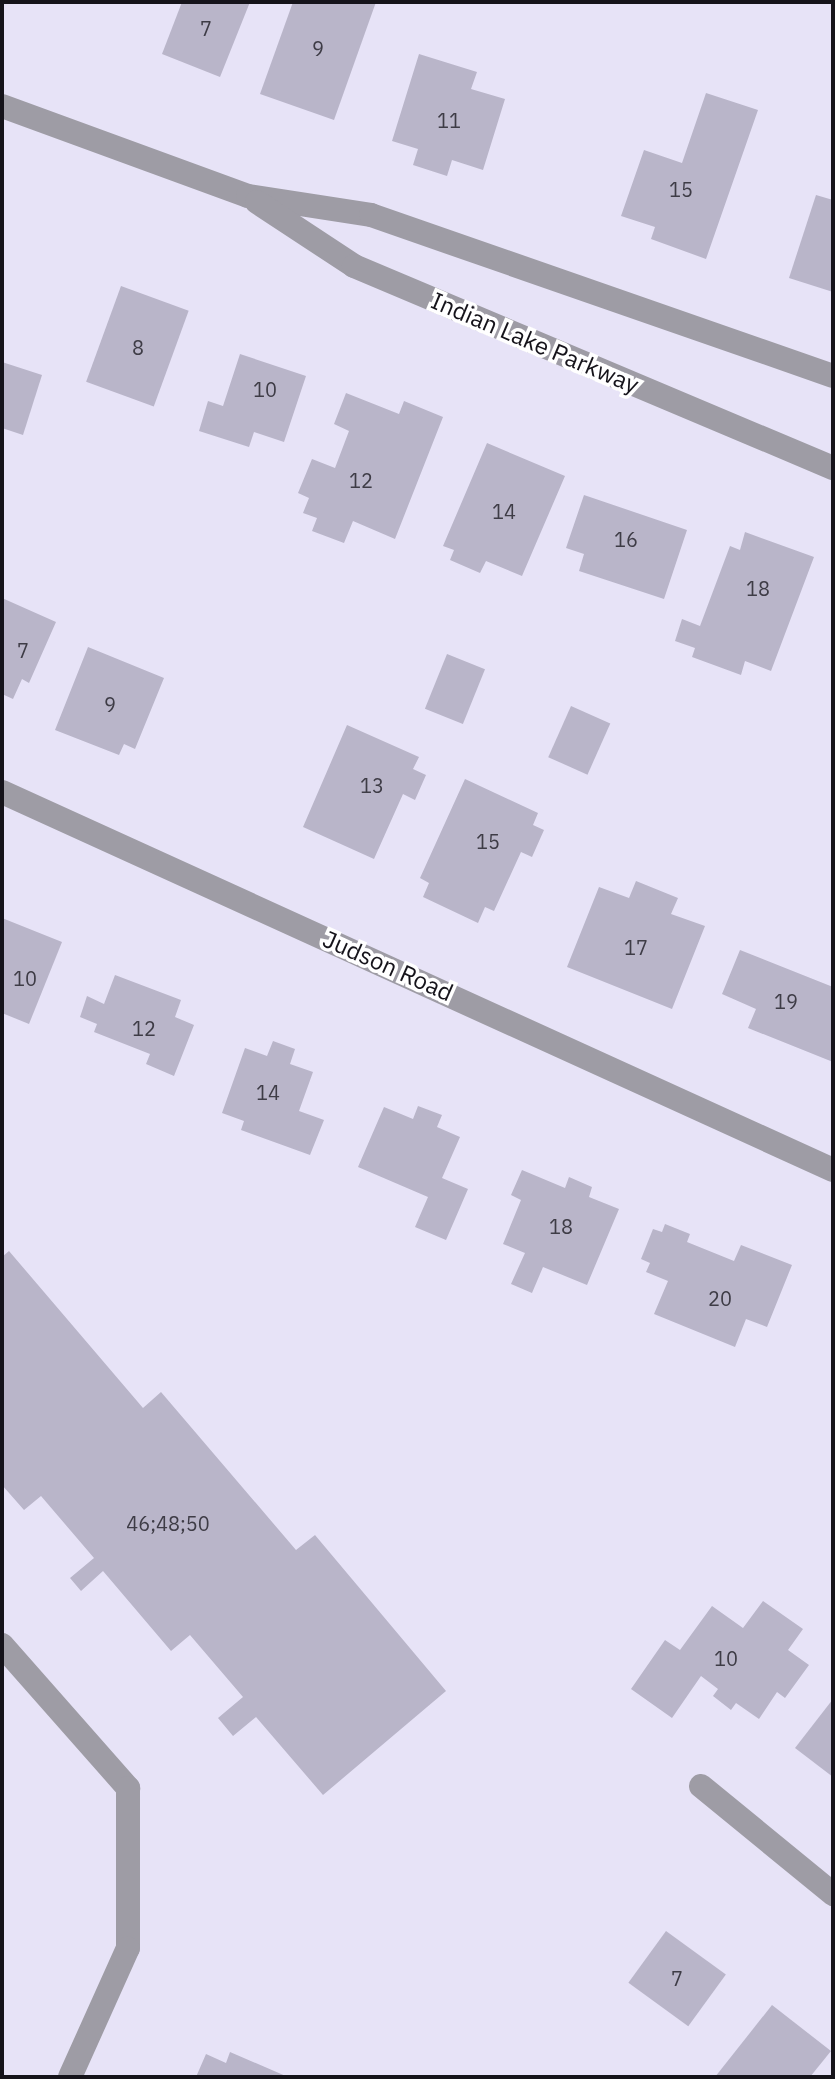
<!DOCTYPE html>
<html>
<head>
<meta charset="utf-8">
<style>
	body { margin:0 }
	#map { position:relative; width:835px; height:2079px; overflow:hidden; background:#e7e3f7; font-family:"IBM Plex Sans",sans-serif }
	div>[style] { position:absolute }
	.building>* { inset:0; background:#b9b5c9; transform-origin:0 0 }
	.lane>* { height:24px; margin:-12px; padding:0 12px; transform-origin:12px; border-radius:12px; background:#9e9ca5 }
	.street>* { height:24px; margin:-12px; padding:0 12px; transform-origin:12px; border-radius:12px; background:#9e9ca5 }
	span { translate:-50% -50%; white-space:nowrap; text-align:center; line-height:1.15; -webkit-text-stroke:7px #fff; paint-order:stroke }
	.number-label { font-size:20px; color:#3e3c46 }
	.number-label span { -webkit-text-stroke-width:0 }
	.street-label { font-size:24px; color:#15131a }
	.frame { position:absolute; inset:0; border:4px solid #15131a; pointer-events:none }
</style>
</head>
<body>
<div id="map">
	<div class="building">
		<i style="clip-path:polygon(182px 2px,250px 2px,220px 77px,162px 54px)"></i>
		<i style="clip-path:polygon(293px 2px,376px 2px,334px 120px,260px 94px)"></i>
		<i style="clip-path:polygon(419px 54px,477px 72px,471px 89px,505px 99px,483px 170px,452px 160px,447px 176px,413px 165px,418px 149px,392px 141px)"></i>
		<i style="clip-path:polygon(706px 93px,758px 110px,706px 259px,651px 239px,655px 227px,621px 216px,644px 150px,682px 163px)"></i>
		<i style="clip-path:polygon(816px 195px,833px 200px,833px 292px,789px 278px)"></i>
		<i style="left:121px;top:286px;width:72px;height:102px;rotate:20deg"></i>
		<i style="clip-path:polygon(240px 354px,306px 376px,284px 442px,254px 432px,249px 447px,199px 431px,208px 401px,223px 406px)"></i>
		<i style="clip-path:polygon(2px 362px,42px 375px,23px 435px,2px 428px)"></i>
		<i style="clip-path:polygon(346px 393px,399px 414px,404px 401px,443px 417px,395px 539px,353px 521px,344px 543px,312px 531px,317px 518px,303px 513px,309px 498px,298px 493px,312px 459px,335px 468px,349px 431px,334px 424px)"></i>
		<i style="clip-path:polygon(487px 443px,565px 476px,522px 576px,486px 561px,480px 573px,450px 560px,454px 550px,443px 546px)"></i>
		<i style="clip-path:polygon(584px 495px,687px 530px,664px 599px,579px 571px,584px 554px,566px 548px)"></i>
		<i style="clip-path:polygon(745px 532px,814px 557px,771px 671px,745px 661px,741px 675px,692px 657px,695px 648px,675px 641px,682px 619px,700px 626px,730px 546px,740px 550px)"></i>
		<i style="clip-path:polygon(2px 598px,56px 622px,29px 683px,22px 679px,13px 699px,2px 694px)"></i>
		<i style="clip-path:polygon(88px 647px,164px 678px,135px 749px,124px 744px,119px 755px,55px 730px)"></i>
		<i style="left:447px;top:654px;width:41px;height:59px;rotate:22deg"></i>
		<i style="left:571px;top:706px;width:43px;height:56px;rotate:24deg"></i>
		<i style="clip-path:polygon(347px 725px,419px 757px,413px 769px,426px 775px,415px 800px,403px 794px,374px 859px,303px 827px)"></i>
		<i style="clip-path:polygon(465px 779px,538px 813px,533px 825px,544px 830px,532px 857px,521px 852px,494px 911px,485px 907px,478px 923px,423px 897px,429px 883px,420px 878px)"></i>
		<i style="clip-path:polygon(636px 881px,678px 898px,671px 914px,705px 926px,672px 1009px,567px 967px,599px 887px,629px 898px)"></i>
		<i style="clip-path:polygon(2px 918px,62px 942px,29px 1024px,2px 1013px)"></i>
		<i style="clip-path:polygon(740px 950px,833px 987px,833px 1062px,748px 1028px,756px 1009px,722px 994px)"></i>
		<i style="clip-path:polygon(115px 975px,181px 1000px,175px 1017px,194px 1025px,174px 1076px,146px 1064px,150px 1054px,94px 1032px,97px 1024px,80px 1017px,87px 996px,104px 1004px)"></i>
		<i style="clip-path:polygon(273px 1041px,295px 1049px,290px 1064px,313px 1072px,299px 1111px,324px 1120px,310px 1155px,241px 1130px,244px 1121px,222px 1113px,245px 1048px,267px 1056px)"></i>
		<i style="clip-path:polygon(418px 1106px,442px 1115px,437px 1127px,460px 1137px,442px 1178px,468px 1189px,446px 1240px,415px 1227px,428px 1197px,358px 1167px,384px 1107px,413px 1119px)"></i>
		<i style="clip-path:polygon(522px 1170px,565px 1188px,569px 1177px,592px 1187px,589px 1197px,619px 1209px,587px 1285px,543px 1267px,532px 1293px,511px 1284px,525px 1253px,503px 1244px,521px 1200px,511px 1195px)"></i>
		<i style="clip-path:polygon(665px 1224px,690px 1234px,687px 1242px,734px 1261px,741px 1245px,792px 1265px,767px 1327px,746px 1319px,735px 1347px,654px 1314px,668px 1281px,646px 1272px,650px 1263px,641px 1259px,653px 1229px,662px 1232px)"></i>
		<i style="clip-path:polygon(9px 1251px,143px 1408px,161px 1392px,296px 1550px,315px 1535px,446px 1691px,323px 1795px,256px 1717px,233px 1736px,218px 1718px,243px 1697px,190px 1635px,171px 1651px,103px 1571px,81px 1591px,70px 1578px,94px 1558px,41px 1496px,24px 1510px,2px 1485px,2px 1257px)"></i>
		<i style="clip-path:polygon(763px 1601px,803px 1629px,788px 1650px,809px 1665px,785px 1698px,777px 1692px,759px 1719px,736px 1703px,731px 1710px,713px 1696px,718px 1689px,701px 1676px,672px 1718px,631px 1689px,665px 1640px,680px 1650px,712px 1606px,743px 1628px)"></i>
		<i style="clip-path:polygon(833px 1699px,833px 1777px,795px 1748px)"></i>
		<i style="left:666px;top:1931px;width:74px;height:64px;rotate:36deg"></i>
		<i style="clip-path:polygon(772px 2005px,831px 2051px,810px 2077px,715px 2077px)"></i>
		<i style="clip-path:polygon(230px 2052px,288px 2077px,196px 2077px,206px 2054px,226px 2063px)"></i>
	</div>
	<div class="lane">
		<i style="left:2px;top:1645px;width:191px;rotate:48.6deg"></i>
		<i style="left:128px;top:1788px;width:160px;rotate:90deg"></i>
	</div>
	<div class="street">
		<i style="left:2px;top:106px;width:262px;rotate:20.1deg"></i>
		<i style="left:248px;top:196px;width:124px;rotate:8.8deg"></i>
		<i style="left:371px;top:215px;width:489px;rotate:19.2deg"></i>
		<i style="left:257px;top:202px;width:116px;rotate:33.4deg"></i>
		<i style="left:354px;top:266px;width:520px;rotate:22.87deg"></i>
		<i style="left:2px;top:792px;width:913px;rotate:24.46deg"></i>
		<i style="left:701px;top:1786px;width:171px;rotate:39.3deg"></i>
		<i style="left:70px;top:2077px;width:141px;rotate:-65.8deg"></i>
	</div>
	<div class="number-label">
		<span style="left:206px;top:28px">7</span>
		<span style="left:318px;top:48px">9</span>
		<span style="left:449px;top:120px">11</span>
		<span style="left:681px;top:189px">15</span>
		<span style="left:138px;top:347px">8</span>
		<span style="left:265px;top:389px">10</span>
		<span style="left:361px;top:480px">12</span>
		<span style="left:504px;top:511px">14</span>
		<span style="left:626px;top:539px">16</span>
		<span style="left:758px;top:588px">18</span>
		<span style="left:23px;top:650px">7</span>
		<span style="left:110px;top:704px">9</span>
		<span style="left:372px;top:785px">13</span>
		<span style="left:488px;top:841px">15</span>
		<span style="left:636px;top:947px">17</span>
		<span style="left:25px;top:978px">10</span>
		<span style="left:786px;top:1001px">19</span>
		<span style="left:144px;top:1028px">12</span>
		<span style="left:268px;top:1092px">14</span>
		<span style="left:561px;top:1226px">18</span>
		<span style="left:720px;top:1298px">20</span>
		<span style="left:168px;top:1523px">46;48;50</span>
		<span style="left:726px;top:1658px">10</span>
		<span style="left:677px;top:1978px">7</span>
	</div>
	<div class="street-label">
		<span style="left:535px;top:343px;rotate:23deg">Indian Lake Parkway</span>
		<span style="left:388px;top:966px;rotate:24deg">Judson Road</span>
	</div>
	<div class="frame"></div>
</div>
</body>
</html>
